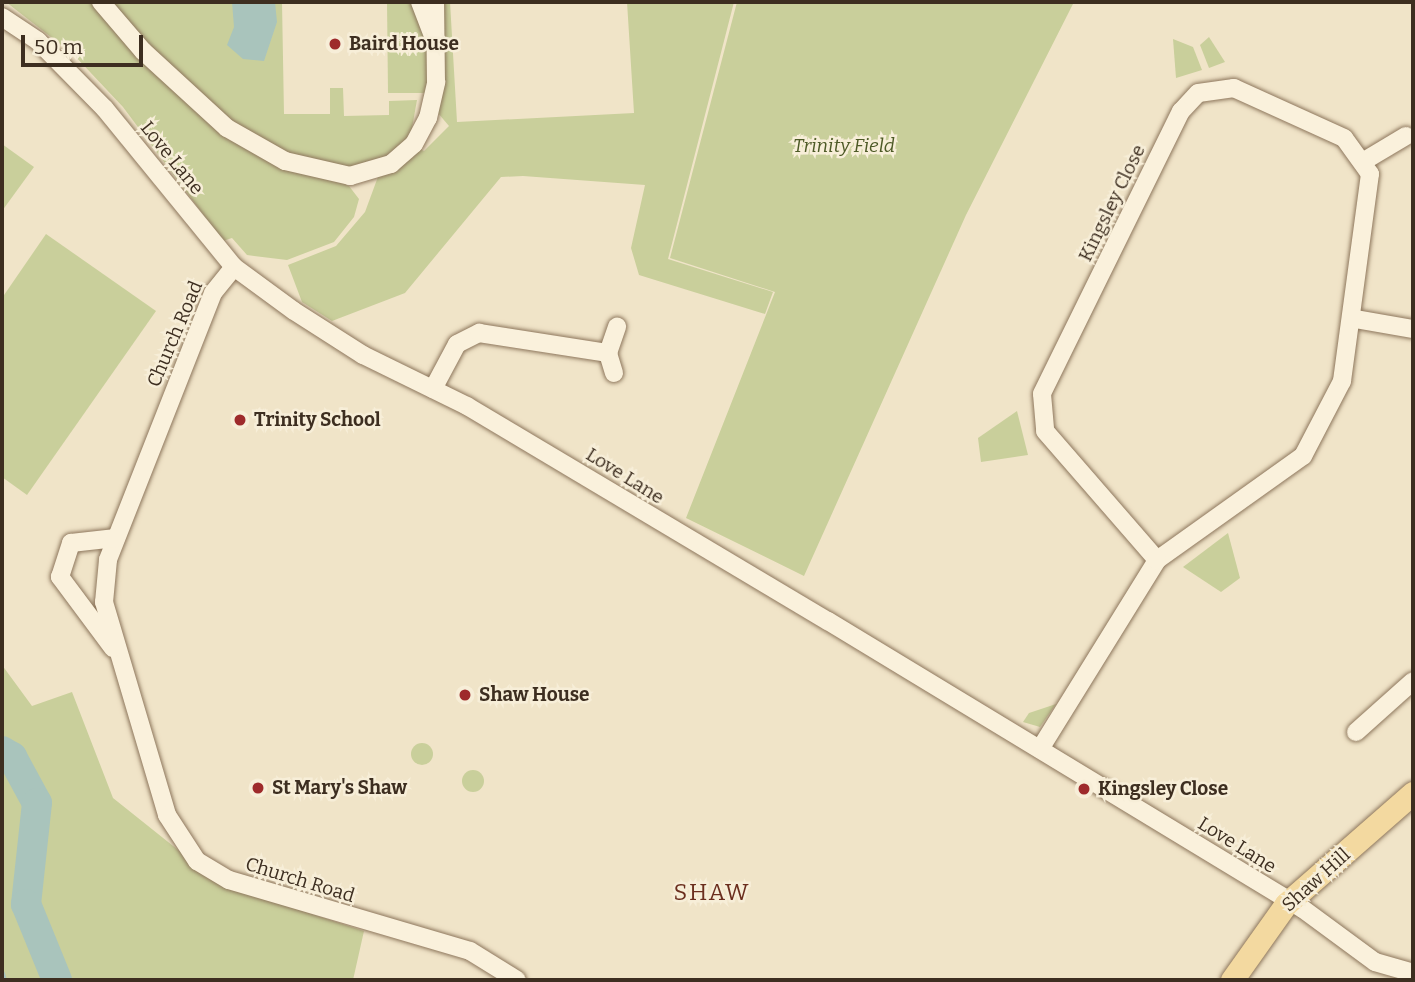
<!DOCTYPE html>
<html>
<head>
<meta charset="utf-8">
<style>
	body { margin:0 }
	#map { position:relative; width:1415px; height:982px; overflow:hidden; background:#f0e4c8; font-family:Bitter,serif }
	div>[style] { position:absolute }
	.green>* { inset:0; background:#c9cf9b }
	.round { border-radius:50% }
	.water>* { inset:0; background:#a9c4bc }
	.stream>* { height:5px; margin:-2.5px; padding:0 2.5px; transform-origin:2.5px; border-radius:2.5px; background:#a9c4bc }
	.river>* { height:30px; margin:-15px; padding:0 15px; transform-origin:15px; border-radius:15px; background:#a9c4bc }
	.roads { filter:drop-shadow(0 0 2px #8d765c) drop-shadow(0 0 2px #8d765c) }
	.minor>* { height:18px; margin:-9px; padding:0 9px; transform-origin:9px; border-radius:9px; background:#faf1dc }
	.major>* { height:23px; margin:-11.5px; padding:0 11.5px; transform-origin:11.5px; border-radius:11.5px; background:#f3d9a0 }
	.dots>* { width:19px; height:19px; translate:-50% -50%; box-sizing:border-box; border:4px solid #f7eed8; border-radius:50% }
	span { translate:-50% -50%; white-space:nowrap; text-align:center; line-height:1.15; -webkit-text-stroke:5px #f7eed8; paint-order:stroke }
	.poi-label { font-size:19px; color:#3d2e20; font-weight:700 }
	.left { translate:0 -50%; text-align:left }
	.park-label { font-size:19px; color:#4d5a26; font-style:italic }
	.street-label { font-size:19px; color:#3d2e20 }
	.quarter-label { font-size:23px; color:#6b2e1e; letter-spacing:2px }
	.frame { position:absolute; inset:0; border:4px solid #3d2e20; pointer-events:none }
	.scale { position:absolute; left:21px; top:35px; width:122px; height:32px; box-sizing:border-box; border:4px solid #3d2e20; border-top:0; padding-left:9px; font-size:21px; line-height:24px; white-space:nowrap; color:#3d2e20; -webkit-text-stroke:5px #f7eed8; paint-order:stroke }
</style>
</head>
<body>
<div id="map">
	<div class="green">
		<i style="clip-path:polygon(6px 2px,98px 2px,200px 110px,349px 186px,359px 199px,354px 217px,334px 242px,287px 260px,247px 255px,232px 238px,223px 241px,123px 107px,74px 55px)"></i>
		<i style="clip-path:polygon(103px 2px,282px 2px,284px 114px,330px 114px,330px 88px,343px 88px,344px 116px,389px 115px,389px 101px,417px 100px,410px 139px,400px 153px,363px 172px,288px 159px,204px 106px)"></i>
		<i style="clip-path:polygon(387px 2px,419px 2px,434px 42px,433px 93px,388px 93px)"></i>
		<i style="clip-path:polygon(435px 2px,450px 2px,457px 122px,634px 113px,627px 2px,734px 2px,668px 259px,773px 292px,765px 314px,639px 275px,631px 248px,645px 185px,523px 176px,501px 177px,405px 293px,332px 321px,302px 302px,288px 265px,336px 246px,365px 212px,379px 174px,416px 147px,424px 151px,449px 126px,432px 106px)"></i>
		<i style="clip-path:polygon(737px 2px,1074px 2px,966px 215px,804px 576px,686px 518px,775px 292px,670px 258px)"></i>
		<i style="clip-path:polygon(1209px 37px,1225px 62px,1209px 68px,1200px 45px)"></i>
		<i style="clip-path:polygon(1173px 39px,1193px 47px,1202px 70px,1176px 78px)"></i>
		<i style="clip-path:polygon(2px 144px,34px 167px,2px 211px)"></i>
		<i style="clip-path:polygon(46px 234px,156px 311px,27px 495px,2px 477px,2px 298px)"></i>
		<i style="clip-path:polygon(1017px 411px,1028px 455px,981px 462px,978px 438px)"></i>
		<i style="clip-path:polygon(1228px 533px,1240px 578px,1221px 592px,1183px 567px)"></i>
		<i style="clip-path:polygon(2px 665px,32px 706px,72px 692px,113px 798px,222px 885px,364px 931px,353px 980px,2px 980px)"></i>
		<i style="clip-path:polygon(1056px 704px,1040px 727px,1023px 722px,1029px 713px)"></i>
		<i class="round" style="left:411px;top:743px;width:22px;height:22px"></i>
		<i class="round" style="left:462px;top:770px;width:22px;height:22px"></i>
	</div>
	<div class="water">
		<i style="clip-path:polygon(232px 2px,275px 2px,277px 22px,264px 61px,243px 59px,227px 45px,234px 27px)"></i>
	</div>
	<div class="stream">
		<i style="left:2px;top:973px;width:7px;rotate:74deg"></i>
	</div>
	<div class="river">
		<i style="left:2px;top:751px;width:12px;rotate:31deg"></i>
		<i style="left:12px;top:757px;width:52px;rotate:61.5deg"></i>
		<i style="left:37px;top:803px;width:102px;rotate:96.2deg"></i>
		<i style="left:26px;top:904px;width:82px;rotate:67.8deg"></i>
	</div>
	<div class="roads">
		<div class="minor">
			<i style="left:101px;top:2px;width:65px;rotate:49.4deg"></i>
			<i style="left:143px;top:51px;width:114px;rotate:42.5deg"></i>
			<i style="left:227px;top:128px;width:67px;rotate:29.6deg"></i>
			<i style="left:285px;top:161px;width:67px;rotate:13deg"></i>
			<i style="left:350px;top:176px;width:43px;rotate:-16.3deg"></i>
			<i style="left:391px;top:164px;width:30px;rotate:-41deg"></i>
			<i style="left:414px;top:144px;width:30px;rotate:-62deg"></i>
			<i style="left:428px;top:118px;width:37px;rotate:-77deg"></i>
			<i style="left:436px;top:82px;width:80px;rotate:-90.7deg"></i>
			<i style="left:420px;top:2px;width:39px;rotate:69deg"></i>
			<i style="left:2px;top:17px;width:43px;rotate:33.7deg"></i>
			<i style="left:38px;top:41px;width:95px;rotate:45.4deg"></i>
			<i style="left:105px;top:109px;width:204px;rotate:50.8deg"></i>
			<i style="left:234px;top:267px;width:74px;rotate:36.3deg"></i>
			<i style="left:294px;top:311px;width:82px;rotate:32.5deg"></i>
			<i style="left:363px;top:355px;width:116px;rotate:26.1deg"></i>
			<i style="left:467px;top:406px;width:420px;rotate:30.8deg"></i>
			<i style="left:828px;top:621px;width:555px;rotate:31.23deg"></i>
			<i style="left:1303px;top:909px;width:89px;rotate:36.4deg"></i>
			<i style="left:1375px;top:962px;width:40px;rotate:16deg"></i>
			<i style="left:1364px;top:161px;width:49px;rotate:-30.8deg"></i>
			<i style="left:234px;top:267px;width:33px;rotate:129deg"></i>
			<i style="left:213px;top:293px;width:287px;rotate:111.5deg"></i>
			<i style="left:108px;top:560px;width:42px;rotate:95.4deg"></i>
			<i style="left:104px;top:602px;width:222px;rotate:73.5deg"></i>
			<i style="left:167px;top:815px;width:55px;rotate:56.9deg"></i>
			<i style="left:197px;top:861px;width:37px;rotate:31deg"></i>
			<i style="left:229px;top:880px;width:251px;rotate:16.4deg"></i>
			<i style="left:470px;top:951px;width:55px;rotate:31.7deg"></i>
			<i style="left:1355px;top:319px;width:59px;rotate:9.8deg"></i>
			<i style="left:614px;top:373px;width:21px;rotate:-107deg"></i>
			<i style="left:608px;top:353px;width:28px;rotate:-71deg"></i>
			<i style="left:433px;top:389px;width:51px;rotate:-61.9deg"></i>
			<i style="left:457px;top:344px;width:25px;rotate:-27deg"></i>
			<i style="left:479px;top:333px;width:131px;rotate:8.8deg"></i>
			<i style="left:113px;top:648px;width:89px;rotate:-126.7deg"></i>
			<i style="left:60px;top:577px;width:36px;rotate:-72deg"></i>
			<i style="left:71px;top:543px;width:45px;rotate:-6.3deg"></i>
			<i style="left:1356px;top:732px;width:76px;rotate:-41.8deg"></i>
			<i style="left:1040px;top:749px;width:222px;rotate:-58.2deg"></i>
			<i style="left:1157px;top:560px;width:179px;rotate:-35.5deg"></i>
			<i style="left:1303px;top:456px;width:85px;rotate:-62.5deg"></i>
			<i style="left:1342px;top:381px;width:209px;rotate:-82.3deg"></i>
			<i style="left:1370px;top:174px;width:44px;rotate:-125.8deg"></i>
			<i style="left:1344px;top:138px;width:121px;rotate:-155.6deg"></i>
			<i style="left:1234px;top:88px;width:36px;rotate:172deg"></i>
			<i style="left:1198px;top:93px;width:25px;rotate:133deg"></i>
			<i style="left:1181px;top:111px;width:315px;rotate:116.2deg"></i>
			<i style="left:1042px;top:394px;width:37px;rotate:85deg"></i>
			<i style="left:1045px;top:431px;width:171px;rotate:49deg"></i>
		</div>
		<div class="major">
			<i style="left:1232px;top:980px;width:93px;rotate:-54.6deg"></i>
			<i style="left:1286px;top:904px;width:169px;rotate:-41.2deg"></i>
		</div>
	</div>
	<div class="dots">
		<i style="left:335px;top:44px;background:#9e2a2b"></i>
		<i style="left:240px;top:420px;background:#9e2a2b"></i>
		<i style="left:465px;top:695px;background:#9e2a2b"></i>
		<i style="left:258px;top:788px;background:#9e2a2b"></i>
		<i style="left:1084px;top:789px;background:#9e2a2b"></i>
	</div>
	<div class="poi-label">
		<span class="left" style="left:349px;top:44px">Baird House</span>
		<span class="left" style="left:254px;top:420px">Trinity School</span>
		<span class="left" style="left:479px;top:695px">Shaw House</span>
		<span class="left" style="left:272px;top:788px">St Mary's Shaw</span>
		<span class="left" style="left:1098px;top:789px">Kingsley Close</span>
	</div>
	<div class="park-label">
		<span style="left:844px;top:146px">Trinity Field</span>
	</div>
	<div class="street-label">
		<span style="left:172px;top:158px;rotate:51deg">Love Lane</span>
		<span style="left:1112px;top:203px;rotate:-64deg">Kingsley Close</span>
		<span style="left:175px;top:334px;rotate:-67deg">Church Road</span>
		<span style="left:625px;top:476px;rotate:32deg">Love Lane</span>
		<span style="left:1237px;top:845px;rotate:32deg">Love Lane</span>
		<span style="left:300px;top:880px;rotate:17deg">Church Road</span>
		<span style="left:1316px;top:880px;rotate:-42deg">Shaw Hill</span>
	</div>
	<div class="quarter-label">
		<span style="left:712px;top:892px">SHAW</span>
	</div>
	<div class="frame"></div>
	<div class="scale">50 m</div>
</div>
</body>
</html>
